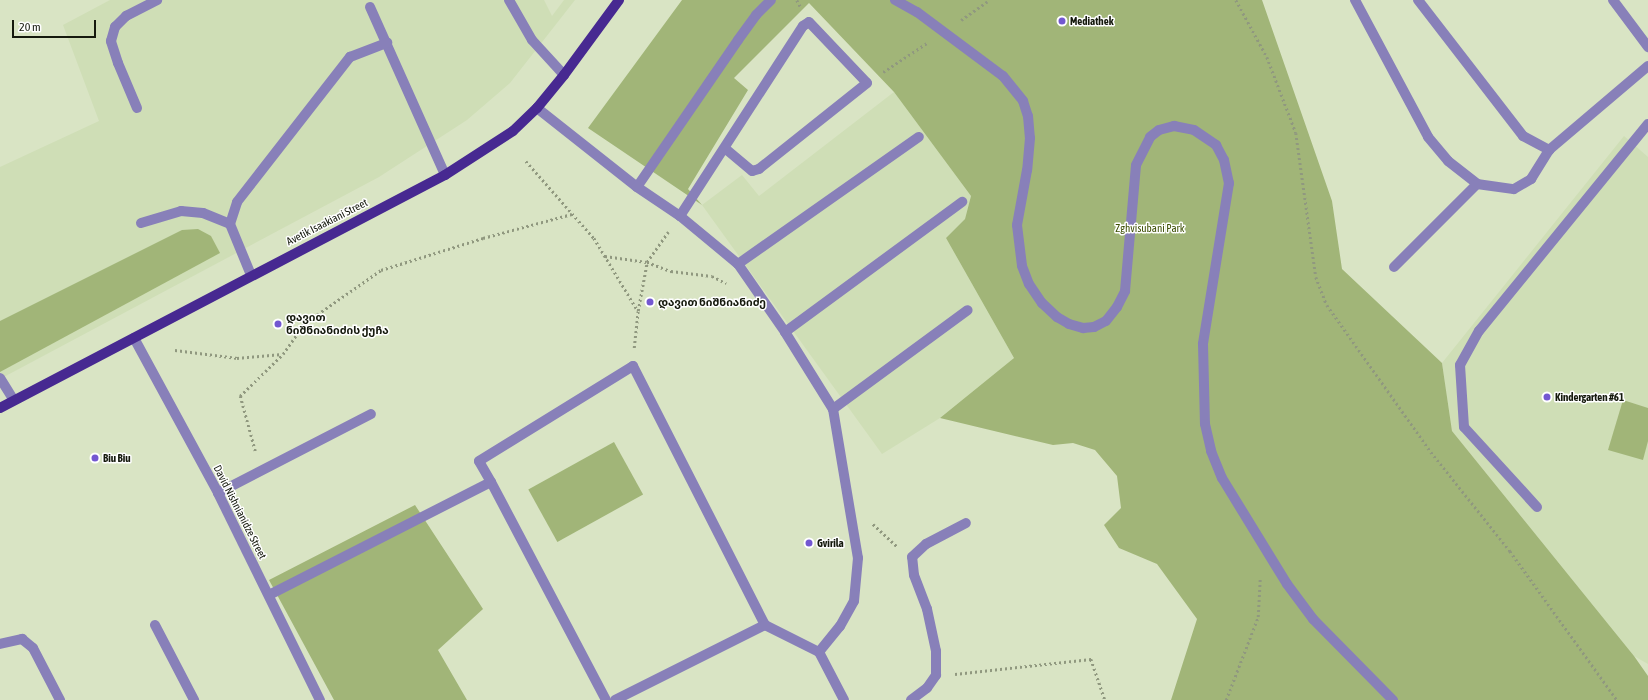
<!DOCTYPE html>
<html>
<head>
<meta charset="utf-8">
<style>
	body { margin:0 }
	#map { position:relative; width:1648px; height:700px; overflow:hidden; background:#d9e4c4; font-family:"Asap Condensed","Noto Sans Georgian",sans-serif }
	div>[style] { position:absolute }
	.built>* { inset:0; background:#cfdeb6 }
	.green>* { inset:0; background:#a1b578; transform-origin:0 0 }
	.path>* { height:2.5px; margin-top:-1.25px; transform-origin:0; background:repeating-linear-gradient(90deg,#90987f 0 2px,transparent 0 5px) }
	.minor>* { height:10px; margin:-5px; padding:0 5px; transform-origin:5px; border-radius:5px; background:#8880b9 }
	.major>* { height:10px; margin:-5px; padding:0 5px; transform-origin:5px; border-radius:5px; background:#472991 }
	.dots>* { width:11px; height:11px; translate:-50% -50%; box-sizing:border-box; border:2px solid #fff; border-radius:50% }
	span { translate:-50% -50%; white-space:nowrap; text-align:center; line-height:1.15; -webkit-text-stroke:3px #fff; paint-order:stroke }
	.poi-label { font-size:11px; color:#15190d; font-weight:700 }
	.left { translate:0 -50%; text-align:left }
	.street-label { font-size:11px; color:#15190d }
	.park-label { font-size:11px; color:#3c4e03 }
	.scale { position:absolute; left:12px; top:20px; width:84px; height:18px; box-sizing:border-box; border:2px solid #15190d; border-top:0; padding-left:5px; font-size:12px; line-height:14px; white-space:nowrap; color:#15190d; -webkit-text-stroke:3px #fff; paint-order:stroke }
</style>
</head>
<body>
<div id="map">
	<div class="built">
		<i style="clip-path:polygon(110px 0,544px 0,552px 16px,564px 0,575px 0,510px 83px,467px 120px,379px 177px,0 379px,0 167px,99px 121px,63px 25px)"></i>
		<i style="clip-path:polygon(894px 92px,971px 196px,965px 219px,946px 238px,1014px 358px,940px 418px,882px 454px,702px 205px,742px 175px,759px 196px)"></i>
		<i style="clip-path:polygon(1624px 136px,1648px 157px,1648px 664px,1634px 656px,1452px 431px,1442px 363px)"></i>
	</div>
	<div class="green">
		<i style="clip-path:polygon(682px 0,1262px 0,1332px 201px,1342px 269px,1442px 363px,1452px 431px,1634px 656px,1648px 676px,1648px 700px,1171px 700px,1197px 619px,1157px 564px,1119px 548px,1104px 525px,1121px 508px,1117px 476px,1095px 450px,1073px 443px,1053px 445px,940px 418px,1014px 358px,946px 238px,965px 219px,971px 196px,894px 92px,809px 3px,734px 78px,748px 90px,688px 189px,702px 205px,588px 128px)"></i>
		<i style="clip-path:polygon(198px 229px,211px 236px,220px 253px,0 372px,0 321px,182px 230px)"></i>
		<i style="clip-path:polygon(1623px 400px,1648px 408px,1648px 441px,1643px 460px,1608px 450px)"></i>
		<i style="left:614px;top:442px;width:60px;height:98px;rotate:61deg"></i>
		<i style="clip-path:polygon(415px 505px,483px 609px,438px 650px,467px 700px,334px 700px,269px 580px)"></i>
	</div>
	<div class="path">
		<i style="left:797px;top:0;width:7px;rotate:63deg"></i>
		<i style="left:1236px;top:0;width:65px;rotate:61.5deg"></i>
		<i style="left:1267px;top:57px;width:81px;rotate:69.1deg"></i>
		<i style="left:1296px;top:133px;width:145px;rotate:82.1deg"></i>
		<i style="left:1316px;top:277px;width:30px;rotate:69deg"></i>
		<i style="left:1327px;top:305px;width:180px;rotate:54.7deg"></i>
		<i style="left:1431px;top:452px;width:127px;rotate:51.4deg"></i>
		<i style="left:1510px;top:551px;width:183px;rotate:54.3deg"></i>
		<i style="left:961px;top:20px;width:32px;rotate:-35deg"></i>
		<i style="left:883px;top:72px;width:53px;rotate:-33.4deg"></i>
		<i style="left:526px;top:161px;width:103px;rotate:48.6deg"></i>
		<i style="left:594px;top:238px;width:85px;rotate:58.9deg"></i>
		<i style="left:605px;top:256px;width:42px;rotate:8.1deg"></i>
		<i style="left:647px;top:262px;width:26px;rotate:21deg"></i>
		<i style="left:671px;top:271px;width:41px;rotate:7deg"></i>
		<i style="left:712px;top:276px;width:16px;rotate:27deg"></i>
		<i style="left:634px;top:348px;width:37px;rotate:-84deg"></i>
		<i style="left:638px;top:311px;width:50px;rotate:-79.6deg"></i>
		<i style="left:647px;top:262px;width:37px;rotate:-55deg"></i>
		<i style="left:175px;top:350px;width:63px;rotate:7.4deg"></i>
		<i style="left:237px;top:358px;width:45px;rotate:-5.1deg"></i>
		<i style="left:255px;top:451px;width:57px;rotate:-105.3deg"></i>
		<i style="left:240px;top:396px;width:60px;rotate:-44.3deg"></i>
		<i style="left:283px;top:354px;width:38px;rotate:-55deg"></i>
		<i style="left:305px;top:323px;width:93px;rotate:-34.9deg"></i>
		<i style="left:381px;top:270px;width:107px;rotate:-17.4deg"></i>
		<i style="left:483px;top:238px;width:92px;rotate:-15.1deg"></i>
		<i style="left:873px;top:524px;width:33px;rotate:43deg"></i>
		<i style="left:955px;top:674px;width:137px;rotate:-6.3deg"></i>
		<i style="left:1091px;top:659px;width:43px;rotate:71.1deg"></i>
		<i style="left:1226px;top:700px;width:89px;rotate:-68.9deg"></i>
		<i style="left:1258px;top:617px;width:39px;rotate:-87deg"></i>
	</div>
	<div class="minor">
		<i style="left:509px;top:0;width:46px;rotate:60.1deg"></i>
		<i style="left:532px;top:40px;width:47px;rotate:47.6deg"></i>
		<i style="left:895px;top:0;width:25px;rotate:29deg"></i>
		<i style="left:917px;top:12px;width:107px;rotate:36.7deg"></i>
		<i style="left:1003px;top:76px;width:32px;rotate:51deg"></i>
		<i style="left:1023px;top:101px;width:16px;rotate:72deg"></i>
		<i style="left:1028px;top:116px;width:22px;rotate:85deg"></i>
		<i style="left:1030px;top:138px;width:32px;rotate:95deg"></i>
		<i style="left:1027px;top:170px;width:56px;rotate:100.3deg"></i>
		<i style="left:1017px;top:225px;width:41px;rotate:83deg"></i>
		<i style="left:1022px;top:266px;width:19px;rotate:69deg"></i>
		<i style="left:1029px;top:284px;width:23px;rotate:56deg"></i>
		<i style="left:1042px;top:303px;width:21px;rotate:43deg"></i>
		<i style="left:1057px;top:317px;width:14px;rotate:30deg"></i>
		<i style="left:1069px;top:324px;width:15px;rotate:16deg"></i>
		<i style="left:1083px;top:328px;width:11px;rotate:-5deg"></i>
		<i style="left:1094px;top:327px;width:13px;rotate:-27deg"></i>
		<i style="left:1106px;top:321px;width:18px;rotate:-52deg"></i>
		<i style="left:1117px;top:307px;width:18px;rotate:-63deg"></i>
		<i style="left:1125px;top:291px;width:126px;rotate:-85deg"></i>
		<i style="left:1136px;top:165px;width:31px;rotate:-63deg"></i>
		<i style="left:1150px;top:137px;width:11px;rotate:-38deg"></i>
		<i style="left:1159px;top:130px;width:16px;rotate:-15deg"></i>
		<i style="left:1174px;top:126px;width:20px;rotate:11deg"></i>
		<i style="left:1194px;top:130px;width:27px;rotate:34deg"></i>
		<i style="left:1216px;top:145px;width:17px;rotate:62deg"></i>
		<i style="left:1224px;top:160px;width:24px;rotate:78deg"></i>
		<i style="left:1229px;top:183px;width:163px;rotate:99.2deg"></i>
		<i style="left:1203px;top:344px;width:80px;rotate:88.6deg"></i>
		<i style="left:1205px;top:424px;width:28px;rotate:77deg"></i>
		<i style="left:1211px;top:451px;width:29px;rotate:68deg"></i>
		<i style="left:1222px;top:478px;width:124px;rotate:58.5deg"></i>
		<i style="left:1287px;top:584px;width:44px;rotate:53.4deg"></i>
		<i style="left:1313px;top:619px;width:114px;rotate:45.4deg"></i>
		<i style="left:1355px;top:0;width:155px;rotate:61.9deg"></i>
		<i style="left:1428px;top:137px;width:31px;rotate:50deg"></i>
		<i style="left:1448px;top:161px;width:37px;rotate:38deg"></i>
		<i style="left:1477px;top:184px;width:37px;rotate:8deg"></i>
		<i style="left:1514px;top:189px;width:20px;rotate:-30deg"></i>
		<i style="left:1531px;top:179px;width:34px;rotate:-58deg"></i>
		<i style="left:1418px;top:0;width:172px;rotate:52.3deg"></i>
		<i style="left:1523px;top:136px;width:30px;rotate:28deg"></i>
		<i style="left:1549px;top:150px;width:130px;rotate:-40.3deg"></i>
		<i style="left:1613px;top:0;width:59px;rotate:53.3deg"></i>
		<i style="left:370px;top:7px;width:184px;rotate:65.9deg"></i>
		<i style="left:137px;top:108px;width:49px;rotate:-112.9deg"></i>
		<i style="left:118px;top:63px;width:23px;rotate:-108deg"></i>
		<i style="left:111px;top:41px;width:15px;rotate:-74deg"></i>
		<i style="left:115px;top:27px;width:16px;rotate:-45deg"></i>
		<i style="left:126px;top:16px;width:35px;rotate:-27deg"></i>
		<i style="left:537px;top:108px;width:127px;rotate:38.3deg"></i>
		<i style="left:637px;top:187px;width:52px;rotate:34deg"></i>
		<i style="left:680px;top:216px;width:75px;rotate:39.6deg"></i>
		<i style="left:738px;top:264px;width:83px;rotate:55.3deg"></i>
		<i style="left:785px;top:332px;width:91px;rotate:58.1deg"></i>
		<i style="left:833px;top:409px;width:151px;rotate:80.5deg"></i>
		<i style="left:858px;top:558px;width:43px;rotate:95.3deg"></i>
		<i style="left:854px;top:601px;width:29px;rotate:119deg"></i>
		<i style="left:840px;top:626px;width:33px;rotate:129deg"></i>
		<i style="left:637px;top:187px;width:178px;rotate:-55.5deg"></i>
		<i style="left:738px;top:40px;width:31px;rotate:-54deg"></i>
		<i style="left:756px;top:15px;width:21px;rotate:-45deg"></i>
		<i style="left:680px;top:216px;width:226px;rotate:-57.1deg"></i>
		<i style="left:803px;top:26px;width:7px;rotate:-34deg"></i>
		<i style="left:809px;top:22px;width:84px;rotate:46.4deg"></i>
		<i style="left:867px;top:83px;width:138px;rotate:141.5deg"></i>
		<i style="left:759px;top:169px;width:7px;rotate:164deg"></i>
		<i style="left:752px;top:171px;width:35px;rotate:-140deg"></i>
		<i style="left:141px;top:223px;width:42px;rotate:-16.7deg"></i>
		<i style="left:181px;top:211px;width:22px;rotate:5deg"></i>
		<i style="left:203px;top:213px;width:29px;rotate:22deg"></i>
		<i style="left:738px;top:264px;width:221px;rotate:-35.1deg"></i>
		<i style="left:1394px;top:267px;width:117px;rotate:-45deg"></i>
		<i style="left:251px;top:275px;width:55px;rotate:-112.4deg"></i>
		<i style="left:230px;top:224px;width:23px;rotate:-72deg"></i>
		<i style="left:237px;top:202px;width:184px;rotate:-52.1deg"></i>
		<i style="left:350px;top:57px;width:40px;rotate:-21deg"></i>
		<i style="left:785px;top:332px;width:220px;rotate:-36.3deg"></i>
		<i style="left:134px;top:338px;width:176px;rotate:61.5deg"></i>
		<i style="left:218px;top:493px;width:231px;rotate:63.8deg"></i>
		<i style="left:0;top:378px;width:26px;rotate:58deg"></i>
		<i style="left:833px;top:409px;width:167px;rotate:-36.3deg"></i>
		<i style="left:491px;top:482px;width:246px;rotate:62.2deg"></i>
		<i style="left:218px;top:493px;width:172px;rotate:-27.3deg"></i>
		<i style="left:1537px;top:507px;width:108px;rotate:-132.4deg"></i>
		<i style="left:1464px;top:427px;width:62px;rotate:-93.7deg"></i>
		<i style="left:1460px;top:365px;width:39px;rotate:-61deg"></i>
		<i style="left:1479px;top:331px;width:267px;rotate:-50.8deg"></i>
		<i style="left:269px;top:595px;width:249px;rotate:-27deg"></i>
		<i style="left:491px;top:482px;width:24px;rotate:-120deg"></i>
		<i style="left:479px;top:461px;width:181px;rotate:-31.7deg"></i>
		<i style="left:633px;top:366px;width:291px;rotate:63deg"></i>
		<i style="left:155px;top:625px;width:85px;rotate:62.5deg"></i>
		<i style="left:0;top:644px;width:23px;rotate:-13deg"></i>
		<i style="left:22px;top:639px;width:14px;rotate:39deg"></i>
		<i style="left:33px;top:648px;width:59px;rotate:62.6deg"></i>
		<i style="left:615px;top:700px;width:168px;rotate:-26.6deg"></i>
		<i style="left:765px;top:625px;width:60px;rotate:26.6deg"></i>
		<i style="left:819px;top:652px;width:54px;rotate:62.5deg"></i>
		<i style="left:911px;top:700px;width:20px;rotate:-37deg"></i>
		<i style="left:927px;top:688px;width:16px;rotate:-55deg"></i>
		<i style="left:936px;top:675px;width:24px;rotate:-90deg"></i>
		<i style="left:936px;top:651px;width:43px;rotate:-102.1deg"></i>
		<i style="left:927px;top:609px;width:36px;rotate:-111deg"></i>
		<i style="left:914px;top:575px;width:18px;rotate:-96deg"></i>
		<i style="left:912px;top:557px;width:19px;rotate:-43deg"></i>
		<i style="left:926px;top:544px;width:45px;rotate:-27.7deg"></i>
	</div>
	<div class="major">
		<i style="left:0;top:408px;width:502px;rotate:-27.64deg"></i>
		<i style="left:445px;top:175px;width:81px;rotate:-32.9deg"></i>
		<i style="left:513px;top:131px;width:33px;rotate:-44deg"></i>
		<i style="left:537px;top:108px;width:43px;rotate:-50.7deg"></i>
		<i style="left:564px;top:75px;width:93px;rotate:-53.7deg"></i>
	</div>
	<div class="dots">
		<i style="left:1062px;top:21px;background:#7357d1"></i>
		<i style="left:650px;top:302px;background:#7357d1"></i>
		<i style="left:278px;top:324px;background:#7357d1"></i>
		<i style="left:1547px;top:397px;background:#7357d1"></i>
		<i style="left:95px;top:458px;background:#7357d1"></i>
		<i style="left:809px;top:543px;background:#7357d1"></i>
	</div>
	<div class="poi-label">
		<span class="left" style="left:1070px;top:21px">Mediathek</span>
		<span class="left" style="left:658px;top:302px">დავით ნიშნიანიძე</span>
		<span class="left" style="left:286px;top:324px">დავით<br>ნიშნიანიძის ქუჩა</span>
		<span class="left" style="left:1555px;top:397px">Kindergarten #61</span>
		<span class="left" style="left:103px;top:458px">Biu Biu</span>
		<span class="left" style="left:817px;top:543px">Gvirila</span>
	</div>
	<div class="street-label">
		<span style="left:327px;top:222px;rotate:-27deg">Avetik Isaakiani Street</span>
		<span style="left:240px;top:512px;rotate:63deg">David Nishnianidze Street</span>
	</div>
	<div class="park-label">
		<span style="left:1150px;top:228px">Zghvisubani Park</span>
	</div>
	<div class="scale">20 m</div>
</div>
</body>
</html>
